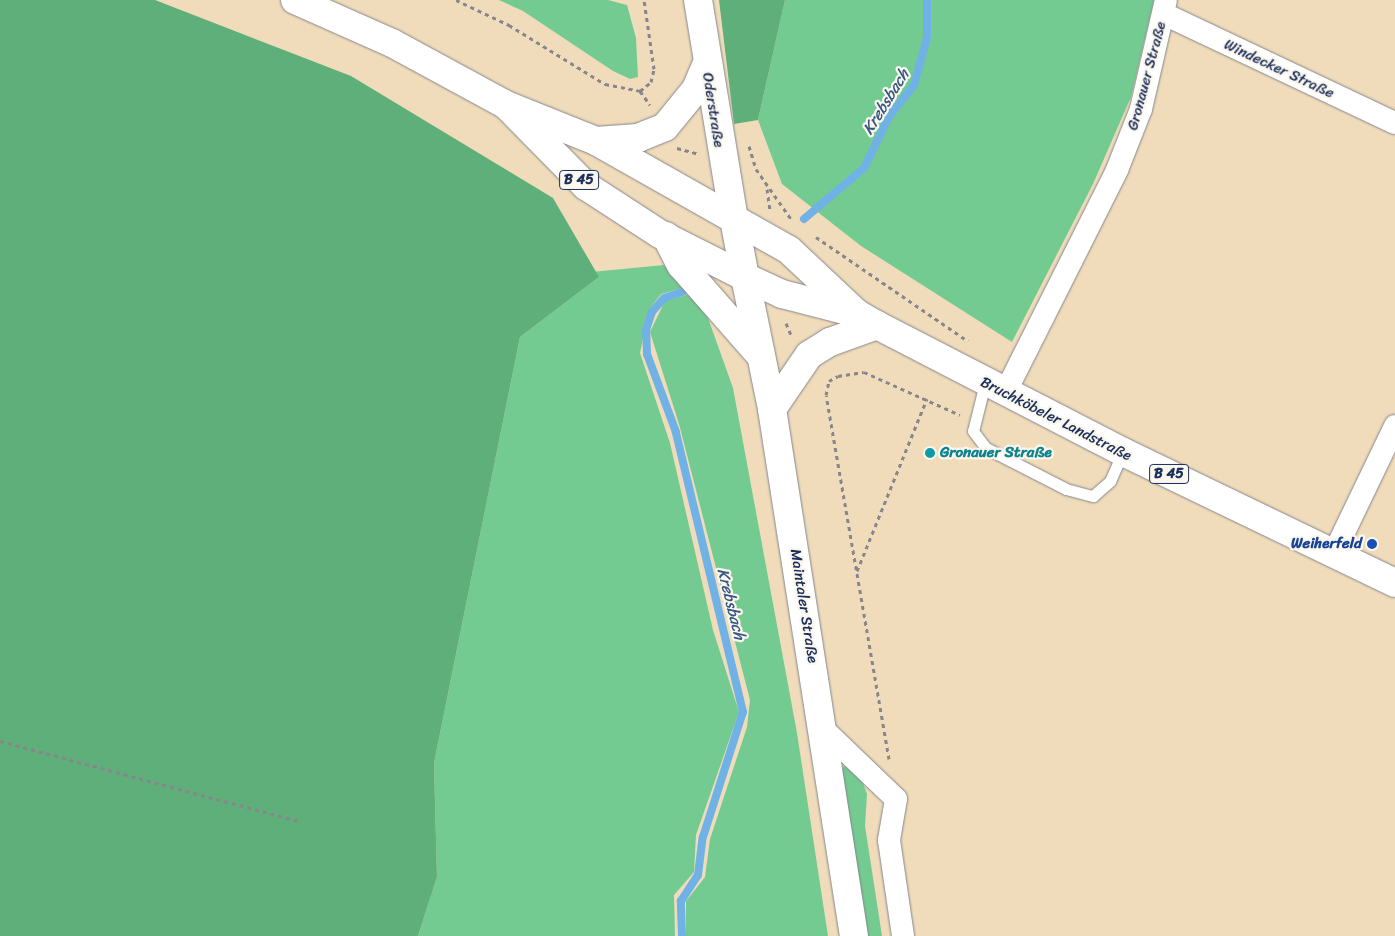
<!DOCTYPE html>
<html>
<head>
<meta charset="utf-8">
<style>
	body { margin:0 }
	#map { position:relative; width:1395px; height:936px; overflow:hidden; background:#f0dcba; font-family:Sriracha,sans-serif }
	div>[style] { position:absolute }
	.green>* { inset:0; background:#74cb91 }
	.forest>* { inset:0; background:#5faf7b }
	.stream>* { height:8px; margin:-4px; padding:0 4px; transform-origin:4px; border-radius:4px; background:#70b2e5 }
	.path>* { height:3px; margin-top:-1.5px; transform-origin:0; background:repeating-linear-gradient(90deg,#86868c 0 4px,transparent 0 8px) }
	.roads { filter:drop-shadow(0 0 1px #86868c) drop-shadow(0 0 1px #86868c) }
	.lane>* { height:11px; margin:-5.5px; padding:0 5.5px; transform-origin:5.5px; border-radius:5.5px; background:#fff }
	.street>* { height:22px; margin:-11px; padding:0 11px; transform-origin:11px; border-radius:11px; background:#fff }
	.secondary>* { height:28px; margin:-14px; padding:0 14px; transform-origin:14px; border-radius:14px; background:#fff }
	.primary>* { height:28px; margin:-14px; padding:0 14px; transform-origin:14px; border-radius:14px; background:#fff }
	.highway>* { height:28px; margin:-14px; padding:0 14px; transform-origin:14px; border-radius:14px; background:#fff }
	.dots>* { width:14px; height:14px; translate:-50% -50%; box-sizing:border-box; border:2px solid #fbf7ec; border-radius:50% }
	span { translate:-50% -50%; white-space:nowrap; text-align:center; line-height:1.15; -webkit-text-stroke:4.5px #fbf7ec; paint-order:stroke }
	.shield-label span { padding:1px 4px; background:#fbf7ec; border:1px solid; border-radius:4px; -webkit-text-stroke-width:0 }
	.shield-label { font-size:14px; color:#1b2f5e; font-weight:700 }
	.street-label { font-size:15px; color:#1b2f5e }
	.culture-label { font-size:15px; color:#0d838f; font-weight:700 }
	.left { translate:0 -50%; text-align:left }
	.transit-label { font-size:15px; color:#164399; font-weight:700 }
	.right { translate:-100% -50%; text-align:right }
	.water-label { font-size:16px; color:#355686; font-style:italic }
</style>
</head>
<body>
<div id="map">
	<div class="green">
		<i style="clip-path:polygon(499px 0,608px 0,627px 5px,636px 38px,638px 77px,630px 79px,613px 71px,523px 11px)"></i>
		<i style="clip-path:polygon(785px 0,1154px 0,1131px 97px,1093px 184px,1012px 342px,861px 246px,782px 184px,758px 120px)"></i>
		<i style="clip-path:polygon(664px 265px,683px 288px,661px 294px,649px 310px,640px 353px,670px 443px,713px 630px,739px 712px,696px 835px,694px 872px,674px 895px,675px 936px,418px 936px,437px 877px,434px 763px,520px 337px,599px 277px,560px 275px)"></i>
		<i style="clip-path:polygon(690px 294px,708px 318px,733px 388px,797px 733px,828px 936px,686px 936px,686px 901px,705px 877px,710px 839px,747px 727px,750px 700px,679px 424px,650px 332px,665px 301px)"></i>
		<i style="clip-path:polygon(846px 766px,863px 783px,867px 794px,865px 826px,882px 936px,865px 936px,839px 769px)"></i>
	</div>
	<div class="forest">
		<i style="clip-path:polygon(0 0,155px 0,351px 76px,553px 198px,599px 277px,520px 337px,434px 763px,437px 877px,418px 936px,0 936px)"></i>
		<i style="clip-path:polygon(719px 0,785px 0,758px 120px,734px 124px)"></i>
	</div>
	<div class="stream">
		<i style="left:804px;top:219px;width:79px;rotate:-40.4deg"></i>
		<i style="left:864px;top:168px;width:59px;rotate:-63.9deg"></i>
		<i style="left:890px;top:115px;width:38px;rotate:-51deg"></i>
		<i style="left:914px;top:85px;width:49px;rotate:-74.5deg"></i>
		<i style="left:927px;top:38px;width:38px;rotate:-90deg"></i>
		<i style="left:682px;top:936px;width:35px;rotate:-92deg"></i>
		<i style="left:681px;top:901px;width:31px;rotate:-57deg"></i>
		<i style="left:698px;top:875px;width:38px;rotate:-83deg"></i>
		<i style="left:703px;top:837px;width:131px;rotate:-72.3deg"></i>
		<i style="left:743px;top:712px;width:288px;rotate:-103.5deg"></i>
		<i style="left:676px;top:432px;width:83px;rotate:-110.4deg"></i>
		<i style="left:647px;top:354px;width:24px;rotate:-92deg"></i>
		<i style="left:646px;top:330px;width:19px;rotate:-72deg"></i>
		<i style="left:652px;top:312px;width:18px;rotate:-49deg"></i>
		<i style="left:664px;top:298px;width:20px;rotate:-18deg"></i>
	</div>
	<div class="path">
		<i style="left:456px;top:0;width:59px;rotate:25.3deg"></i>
		<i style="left:509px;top:25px;width:113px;rotate:31.6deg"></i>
		<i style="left:605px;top:84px;width:36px;rotate:11deg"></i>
		<i style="left:640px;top:91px;width:17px;rotate:54deg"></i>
		<i style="left:640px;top:91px;width:14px;rotate:-39deg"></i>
		<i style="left:651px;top:82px;width:13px;rotate:-77deg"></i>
		<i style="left:654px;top:69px;width:70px;rotate:-98.2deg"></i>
		<i style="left:749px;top:146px;width:24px;rotate:73deg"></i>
		<i style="left:756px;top:169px;width:61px;rotate:55deg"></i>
		<i style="left:677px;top:148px;width:23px;rotate:15deg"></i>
		<i style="left:767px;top:189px;width:21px;rotate:82deg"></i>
		<i style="left:816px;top:237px;width:184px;rotate:34.4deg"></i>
		<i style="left:786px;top:323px;width:15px;rotate:67deg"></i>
		<i style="left:857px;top:571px;width:186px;rotate:-67.9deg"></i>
		<i style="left:0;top:741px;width:310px;rotate:15deg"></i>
		<i style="left:889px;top:759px;width:369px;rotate:-99.8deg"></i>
		<i style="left:826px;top:395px;width:14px;rotate:-78deg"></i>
		<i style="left:829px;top:381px;width:10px;rotate:-29deg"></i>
		<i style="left:838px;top:376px;width:26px;rotate:-9deg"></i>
		<i style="left:864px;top:372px;width:105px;rotate:24.1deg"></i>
	</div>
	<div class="roads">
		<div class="lane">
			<i style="left:985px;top:383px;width:49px;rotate:104deg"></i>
			<i style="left:973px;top:431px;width:21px;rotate:53deg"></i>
			<i style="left:986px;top:448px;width:90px;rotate:27.1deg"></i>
			<i style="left:1066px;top:489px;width:28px;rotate:15deg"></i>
			<i style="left:1093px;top:496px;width:23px;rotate:-41deg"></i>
			<i style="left:1110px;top:481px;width:32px;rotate:-66deg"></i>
		</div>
		<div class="street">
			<i style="left:1164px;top:14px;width:255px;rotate:25.3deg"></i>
			<i style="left:1005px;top:393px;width:250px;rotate:-63.3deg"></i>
			<i style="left:1117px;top:170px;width:66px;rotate:-68.5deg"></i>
			<i style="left:1141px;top:109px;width:112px;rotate:-77.1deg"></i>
			<i style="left:1334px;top:553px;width:141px;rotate:-64.3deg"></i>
			<i style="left:823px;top:729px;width:101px;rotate:43.8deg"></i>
			<i style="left:896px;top:799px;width:42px;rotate:99.7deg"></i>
			<i style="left:889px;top:840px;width:97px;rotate:81.7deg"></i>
		</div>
		<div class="secondary">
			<i style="left:698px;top:0;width:222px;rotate:80.7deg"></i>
			<i style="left:596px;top:141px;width:42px;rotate:-4.1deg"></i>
			<i style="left:638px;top:138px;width:29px;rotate:-22deg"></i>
			<i style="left:665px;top:127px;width:49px;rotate:-50.8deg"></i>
			<i style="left:696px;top:89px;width:25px;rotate:-67deg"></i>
			<i style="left:666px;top:236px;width:33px;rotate:63deg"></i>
			<i style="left:681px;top:265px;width:121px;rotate:48.7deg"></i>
			<i style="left:745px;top:277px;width:135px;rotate:78.4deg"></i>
			<i style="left:772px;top:409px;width:533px;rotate:81.16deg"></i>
			<i style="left:772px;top:409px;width:65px;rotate:-55.6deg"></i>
			<i style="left:809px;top:355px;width:25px;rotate:-32deg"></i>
			<i style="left:830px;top:342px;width:50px;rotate:-19.9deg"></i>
		</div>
		<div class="primary">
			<i style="left:734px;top:219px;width:63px;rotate:29.4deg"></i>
			<i style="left:789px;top:250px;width:92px;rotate:43.2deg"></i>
			<i style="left:856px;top:313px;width:24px;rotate:30deg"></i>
			<i style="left:877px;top:325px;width:277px;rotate:27.3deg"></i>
			<i style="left:1123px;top:452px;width:302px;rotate:25.7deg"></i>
			<i style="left:734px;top:219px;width:59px;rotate:79.3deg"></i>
			<i style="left:745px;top:277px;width:41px;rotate:24.7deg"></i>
			<i style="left:782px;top:294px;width:76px;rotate:14.4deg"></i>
		</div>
		<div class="highway">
			<i style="left:295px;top:0;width:106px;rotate:23.9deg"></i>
			<i style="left:392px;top:43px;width:130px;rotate:28.5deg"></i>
			<i style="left:506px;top:105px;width:97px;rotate:21.8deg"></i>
			<i style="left:596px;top:141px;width:159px;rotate:29.5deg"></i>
			<i style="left:509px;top:108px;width:110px;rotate:45.4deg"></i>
			<i style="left:586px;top:186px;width:88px;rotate:33deg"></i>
			<i style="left:660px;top:234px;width:95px;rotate:26.8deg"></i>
		</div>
	</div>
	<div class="dots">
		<i style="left:930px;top:453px;background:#0f9aa8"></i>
		<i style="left:1372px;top:544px;background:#1a4fb4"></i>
	</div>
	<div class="shield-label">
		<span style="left:579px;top:180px">B 45</span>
		<span style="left:1169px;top:474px">B 45</span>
	</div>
	<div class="street-label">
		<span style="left:1279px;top:69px;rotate:25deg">Windecker Straße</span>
		<span style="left:1147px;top:76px;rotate:-75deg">Gronauer Straße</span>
		<span style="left:713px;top:110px;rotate:81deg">Oderstraße</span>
		<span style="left:1056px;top:419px;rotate:27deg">Bruchköbeler Landstraße</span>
		<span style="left:804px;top:606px;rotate:81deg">Maintaler Straße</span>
	</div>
	<div class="culture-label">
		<span class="left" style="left:940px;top:453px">Gronauer Straße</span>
	</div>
	<div class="transit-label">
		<span class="right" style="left:1362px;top:544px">Weiherfeld</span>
	</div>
	<div class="water-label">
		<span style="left:886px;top:102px;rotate:-58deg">Krebsbach</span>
		<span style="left:731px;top:604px;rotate:76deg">Krebsbach</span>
	</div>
</div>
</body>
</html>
